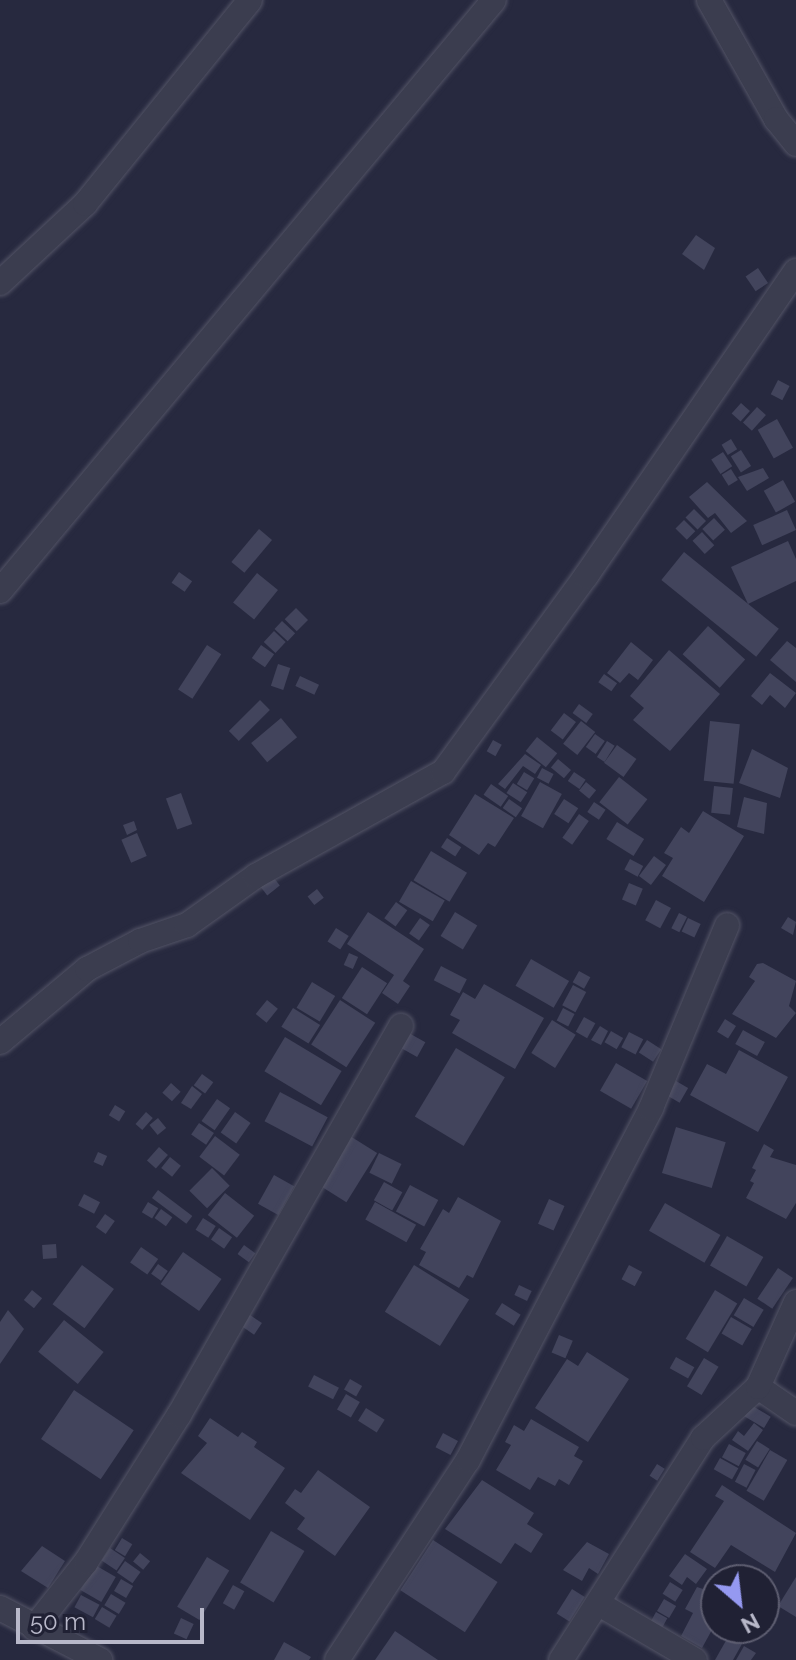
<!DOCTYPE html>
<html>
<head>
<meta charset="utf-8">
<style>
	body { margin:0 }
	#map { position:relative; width:796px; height:1660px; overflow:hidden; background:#27293f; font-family:Raleway,sans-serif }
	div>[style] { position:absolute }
	.building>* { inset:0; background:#42445c; transform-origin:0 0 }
	.roads { filter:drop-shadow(0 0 2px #535466) drop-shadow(0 0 2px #535466) }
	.minor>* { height:24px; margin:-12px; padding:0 12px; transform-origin:12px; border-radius:12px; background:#3b3d4f }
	span { translate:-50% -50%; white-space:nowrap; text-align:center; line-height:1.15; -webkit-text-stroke:6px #202134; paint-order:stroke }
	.north { position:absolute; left:700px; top:1564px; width:80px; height:80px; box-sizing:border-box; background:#202134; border:2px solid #5d5d70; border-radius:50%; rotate:152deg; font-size:22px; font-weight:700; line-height:32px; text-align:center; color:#b8b8c9 }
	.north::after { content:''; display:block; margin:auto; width:28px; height:36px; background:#9599f1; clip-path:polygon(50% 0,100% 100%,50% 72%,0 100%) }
	.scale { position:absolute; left:16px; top:1608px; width:188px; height:36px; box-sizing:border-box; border:4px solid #b8b8c9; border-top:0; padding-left:10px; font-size:24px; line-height:28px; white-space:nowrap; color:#b8b8c9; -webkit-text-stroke:6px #202134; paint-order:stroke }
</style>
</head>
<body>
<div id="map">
	<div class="building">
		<i style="clip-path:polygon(696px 235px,715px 248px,704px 270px,682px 254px)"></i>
		<i style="left:758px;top:268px;width:18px;height:15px;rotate:56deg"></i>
		<i style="left:778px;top:380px;width:13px;height:16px;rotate:27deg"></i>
		<i style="left:741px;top:403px;width:12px;height:14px;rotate:42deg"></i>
		<i style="left:757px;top:407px;width:12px;height:21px;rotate:42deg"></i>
		<i style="left:777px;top:419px;width:33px;height:22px;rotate:61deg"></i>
		<i style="left:731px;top:439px;width:12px;height:11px;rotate:59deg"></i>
		<i style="left:741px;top:450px;width:19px;height:12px;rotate:58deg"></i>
		<i style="left:723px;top:452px;width:17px;height:14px;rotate:57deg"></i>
		<i style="clip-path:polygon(763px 468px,769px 478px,747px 491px,738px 477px)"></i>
		<i style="left:731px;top:469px;width:13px;height:11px;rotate:58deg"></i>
		<i style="left:783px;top:480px;width:25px;height:22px;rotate:61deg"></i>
		<i style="clip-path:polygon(707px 482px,747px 521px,731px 533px,715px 513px,708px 518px,689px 497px)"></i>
		<i style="left:694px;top:509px;width:17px;height:12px;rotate:45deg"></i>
		<i style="left:787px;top:510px;width:22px;height:37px;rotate:66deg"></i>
		<i style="left:714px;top:518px;width:16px;height:16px;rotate:47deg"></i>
		<i style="left:684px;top:520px;width:16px;height:12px;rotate:45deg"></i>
		<i style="left:259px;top:529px;width:17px;height:43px;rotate:40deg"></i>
		<i style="left:702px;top:532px;width:18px;height:13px;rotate:47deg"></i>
		<i style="clip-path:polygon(788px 541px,796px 559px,796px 581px,748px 604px,731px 567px)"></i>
		<i style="left:684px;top:552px;width:122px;height:36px;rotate:39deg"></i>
		<i style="left:179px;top:572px;width:16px;height:13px;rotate:35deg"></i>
		<i style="left:257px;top:573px;width:27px;height:38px;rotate:39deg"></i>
		<i style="left:296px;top:608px;width:17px;height:16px;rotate:45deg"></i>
		<i style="left:282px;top:621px;width:18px;height:11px;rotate:43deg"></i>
		<i style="left:708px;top:626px;width:50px;height:38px;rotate:42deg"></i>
		<i style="left:274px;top:631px;width:16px;height:15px;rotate:43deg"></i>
		<i style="clip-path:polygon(787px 641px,796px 648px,796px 682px,770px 660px)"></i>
		<i style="clip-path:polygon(631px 642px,653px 660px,638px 680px,629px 673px,620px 683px,607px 673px)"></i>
		<i style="left:207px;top:645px;width:17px;height:53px;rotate:33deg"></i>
		<i style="left:261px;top:645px;width:16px;height:16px;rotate:35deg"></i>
		<i style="clip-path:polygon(669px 650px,720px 694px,670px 751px,633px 720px,644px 708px,630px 696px)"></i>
		<i style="left:278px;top:664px;width:13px;height:23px;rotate:18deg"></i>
		<i style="clip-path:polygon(770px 673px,796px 693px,785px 708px,770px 695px,762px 705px,751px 696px)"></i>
		<i style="left:604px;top:674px;width:16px;height:10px;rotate:35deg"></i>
		<i style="left:300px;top:676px;width:21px;height:11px;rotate:25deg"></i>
		<i style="left:260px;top:700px;width:14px;height:44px;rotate:45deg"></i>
		<i style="left:579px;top:704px;width:17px;height:11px;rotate:36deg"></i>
		<i style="left:564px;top:713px;width:15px;height:22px;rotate:37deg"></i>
		<i style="left:281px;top:718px;width:25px;height:39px;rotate:50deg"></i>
		<i style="left:581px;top:721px;width:18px;height:29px;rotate:38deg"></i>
		<i style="left:710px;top:721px;width:30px;height:60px;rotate:6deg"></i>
		<i style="left:595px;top:734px;width:12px;height:16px;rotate:35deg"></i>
		<i style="left:537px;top:737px;width:26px;height:18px;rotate:39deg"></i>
		<i style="left:493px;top:740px;width:10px;height:13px;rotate:29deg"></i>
		<i style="left:607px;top:741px;width:9px;height:19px;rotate:32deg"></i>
		<i style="left:617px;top:745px;width:24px;height:22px;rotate:36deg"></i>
		<i style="clip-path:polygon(752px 749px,788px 768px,780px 798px,739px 783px)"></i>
		<i style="clip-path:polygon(525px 754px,541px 765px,535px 774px,523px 766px,505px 789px,498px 784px)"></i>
		<i style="left:558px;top:759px;width:17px;height:11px;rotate:40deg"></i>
		<i style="left:542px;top:768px;width:13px;height:11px;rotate:27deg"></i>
		<i style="left:524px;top:772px;width:12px;height:14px;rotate:31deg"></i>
		<i style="left:574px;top:772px;width:14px;height:11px;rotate:34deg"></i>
		<i style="left:619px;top:777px;width:36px;height:32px;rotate:38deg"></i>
		<i style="left:540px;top:782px;width:25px;height:39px;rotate:29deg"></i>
		<i style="left:586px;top:782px;width:13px;height:11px;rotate:39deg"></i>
		<i style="left:513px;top:783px;width:17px;height:12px;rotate:33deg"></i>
		<i style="left:491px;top:784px;width:21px;height:13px;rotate:35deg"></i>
		<i style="left:714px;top:786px;width:19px;height:27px;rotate:6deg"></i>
		<i style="left:181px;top:793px;width:33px;height:16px;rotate:70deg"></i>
		<i style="clip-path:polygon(475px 794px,514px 818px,495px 847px,488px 843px,479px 855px,449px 835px)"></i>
		<i style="clip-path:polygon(744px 797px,767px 803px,764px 834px,737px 827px)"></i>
		<i style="left:509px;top:799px;width:16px;height:11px;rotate:35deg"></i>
		<i style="left:564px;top:799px;width:17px;height:18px;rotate:33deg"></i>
		<i style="left:594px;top:802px;width:14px;height:12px;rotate:34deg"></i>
		<i style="clip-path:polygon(703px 811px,744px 836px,704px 902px,662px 876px,673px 858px,664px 853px,681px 827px,689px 833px)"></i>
		<i style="left:579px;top:814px;width:12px;height:29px;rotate:35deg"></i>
		<i style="clip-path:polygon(134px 821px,137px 830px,127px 835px,123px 825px)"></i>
		<i style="left:617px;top:822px;width:32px;height:20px;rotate:32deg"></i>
		<i style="left:137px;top:833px;width:25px;height:17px;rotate:67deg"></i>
		<i style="left:447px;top:838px;width:17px;height:11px;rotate:33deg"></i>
		<i style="left:431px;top:851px;width:42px;height:34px;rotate:31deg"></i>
		<i style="left:654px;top:856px;width:15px;height:25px;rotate:37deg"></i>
		<i style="left:630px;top:859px;width:15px;height:12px;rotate:28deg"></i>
		<i style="left:270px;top:873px;width:16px;height:16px;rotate:52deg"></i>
		<i style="left:411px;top:881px;width:39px;height:24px;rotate:30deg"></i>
		<i style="left:629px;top:883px;width:15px;height:18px;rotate:23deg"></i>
		<i style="left:317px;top:889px;width:11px;height:12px;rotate:52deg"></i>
		<i style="left:656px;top:900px;width:17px;height:23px;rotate:28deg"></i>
		<i style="left:396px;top:902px;width:14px;height:20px;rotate:36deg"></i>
		<i style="clip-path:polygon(368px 912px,424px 949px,403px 981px,410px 986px,398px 1004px,382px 993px,394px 975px,347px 944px)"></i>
		<i style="left:455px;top:912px;width:26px;height:28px;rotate:31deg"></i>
		<i style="left:679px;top:913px;width:9px;height:17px;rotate:27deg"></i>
		<i style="clip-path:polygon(788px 917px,796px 922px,793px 935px,781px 928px)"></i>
		<i style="left:420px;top:918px;width:12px;height:19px;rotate:35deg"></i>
		<i style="left:688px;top:918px;width:14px;height:15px;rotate:25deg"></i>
		<i style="left:336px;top:928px;width:15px;height:16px;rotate:32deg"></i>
		<i style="left:349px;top:953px;width:10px;height:13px;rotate:24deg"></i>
		<i style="left:531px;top:959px;width:44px;height:31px;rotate:30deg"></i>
		<i style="clip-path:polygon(763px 963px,796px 981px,789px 1006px,796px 1013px,776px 1038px,732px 1014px,755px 981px,749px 977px,757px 964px)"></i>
		<i style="left:441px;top:966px;width:29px;height:16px;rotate:27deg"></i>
		<i style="left:362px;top:967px;width:30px;height:37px;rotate:33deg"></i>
		<i style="left:579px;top:971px;width:13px;height:13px;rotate:29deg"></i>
		<i style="left:312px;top:982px;width:27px;height:30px;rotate:31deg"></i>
		<i style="clip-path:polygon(484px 984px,544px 1018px,515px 1069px,452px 1033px,460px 1020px,450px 1015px,463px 992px,475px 999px)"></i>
		<i style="left:573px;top:985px;width:15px;height:23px;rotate:28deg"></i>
		<i style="left:267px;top:1000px;width:14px;height:18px;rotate:39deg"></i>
		<i style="left:340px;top:1000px;width:42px;height:53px;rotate:33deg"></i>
		<i style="left:293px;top:1008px;width:32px;height:22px;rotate:32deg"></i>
		<i style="left:563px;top:1008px;width:13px;height:14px;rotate:27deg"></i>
		<i style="left:584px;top:1017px;width:13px;height:17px;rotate:29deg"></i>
		<i style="left:725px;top:1019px;width:13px;height:15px;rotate:32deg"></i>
		<i style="left:552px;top:1020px;width:28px;height:39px;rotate:32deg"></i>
		<i style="clip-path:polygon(600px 1026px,608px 1031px,601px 1045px,591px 1040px)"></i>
		<i style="left:743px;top:1030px;width:25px;height:16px;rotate:29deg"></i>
		<i style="left:611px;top:1031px;width:14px;height:13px;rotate:30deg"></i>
		<i style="left:407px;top:1032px;width:21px;height:17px;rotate:29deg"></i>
		<i style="left:629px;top:1032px;width:16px;height:17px;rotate:27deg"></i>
		<i style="left:285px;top:1037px;width:66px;height:40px;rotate:31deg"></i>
		<i style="left:647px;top:1040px;width:17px;height:15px;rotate:33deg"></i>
		<i style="left:456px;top:1048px;width:57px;height:80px;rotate:31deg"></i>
		<i style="clip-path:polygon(739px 1050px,788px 1077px,758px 1132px,690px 1095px,707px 1064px,726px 1074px)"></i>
		<i style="left:616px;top:1063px;width:36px;height:32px;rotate:30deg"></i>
		<i style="left:202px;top:1074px;width:14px;height:14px;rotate:36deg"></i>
		<i style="left:676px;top:1081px;width:14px;height:17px;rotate:30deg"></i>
		<i style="left:171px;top:1083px;width:13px;height:13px;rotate:42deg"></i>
		<i style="clip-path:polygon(192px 1086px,202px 1094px,191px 1109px,181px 1103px)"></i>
		<i style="left:280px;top:1092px;width:54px;height:33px;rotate:28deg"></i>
		<i style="left:217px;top:1099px;width:16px;height:27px;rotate:35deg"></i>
		<i style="left:115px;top:1105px;width:12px;height:12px;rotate:31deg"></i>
		<i style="left:146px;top:1112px;width:9px;height:16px;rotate:41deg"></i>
		<i style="left:235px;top:1112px;width:19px;height:25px;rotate:35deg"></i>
		<i style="left:158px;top:1118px;width:13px;height:11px;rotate:51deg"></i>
		<i style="left:199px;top:1123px;width:18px;height:14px;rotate:34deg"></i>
		<i style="left:676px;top:1127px;width:52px;height:48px;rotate:17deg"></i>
		<i style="left:215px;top:1136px;width:31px;height:26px;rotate:37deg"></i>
		<i style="left:350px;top:1136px;width:32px;height:58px;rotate:32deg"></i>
		<i style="clip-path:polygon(764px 1144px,774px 1150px,770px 1157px,796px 1165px,796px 1203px,786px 1219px,746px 1198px,754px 1183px,750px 1181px,756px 1170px,752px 1168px)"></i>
		<i style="left:159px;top:1147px;width:12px;height:18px;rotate:42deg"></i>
		<i style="left:98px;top:1152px;width:10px;height:11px;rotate:24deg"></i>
		<i style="left:379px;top:1153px;width:25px;height:22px;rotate:26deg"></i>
		<i style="left:170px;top:1157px;width:14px;height:14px;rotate:39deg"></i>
		<i style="left:212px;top:1168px;width:25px;height:32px;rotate:45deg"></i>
		<i style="left:274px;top:1175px;width:23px;height:33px;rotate:29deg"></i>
		<i style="left:384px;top:1182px;width:21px;height:21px;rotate:29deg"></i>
		<i style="left:410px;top:1185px;width:32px;height:30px;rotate:28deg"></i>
		<i style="left:158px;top:1190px;width:43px;height:10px;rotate:37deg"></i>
		<i style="left:225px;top:1193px;width:37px;height:28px;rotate:38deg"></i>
		<i style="left:84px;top:1194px;width:18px;height:13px;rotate:27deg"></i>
		<i style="clip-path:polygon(458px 1197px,501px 1221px,473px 1278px,467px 1275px,459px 1288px,419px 1265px,426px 1252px,420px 1249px,443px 1209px,449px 1213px)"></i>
		<i style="left:549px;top:1199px;width:17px;height:27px;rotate:24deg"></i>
		<i style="left:148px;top:1202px;width:12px;height:12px;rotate:31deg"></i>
		<i style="left:375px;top:1202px;width:47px;height:20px;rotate:29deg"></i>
		<i style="left:665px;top:1203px;width:64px;height:32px;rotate:30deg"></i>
		<i style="left:161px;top:1209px;width:14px;height:11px;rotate:36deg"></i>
		<i style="left:105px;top:1214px;width:12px;height:16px;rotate:35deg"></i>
		<i style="left:203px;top:1218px;width:15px;height:14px;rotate:32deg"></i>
		<i style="left:219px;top:1228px;width:16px;height:14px;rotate:35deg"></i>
		<i style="left:727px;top:1236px;width:42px;height:34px;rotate:30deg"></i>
		<i style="left:56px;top:1244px;width:14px;height:14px;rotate:86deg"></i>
		<i style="left:244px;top:1245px;width:14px;height:11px;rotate:36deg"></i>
		<i style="left:141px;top:1247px;width:21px;height:19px;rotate:35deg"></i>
		<i style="left:183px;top:1252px;width:47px;height:39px;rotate:35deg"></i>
		<i style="left:158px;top:1264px;width:12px;height:12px;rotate:35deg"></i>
		<i style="left:82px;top:1265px;width:40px;height:49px;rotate:37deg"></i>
		<i style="left:414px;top:1265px;width:65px;height:55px;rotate:32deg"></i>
		<i style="left:629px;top:1265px;width:15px;height:16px;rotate:28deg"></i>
		<i style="left:778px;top:1268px;width:18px;height:37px;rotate:34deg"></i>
		<i style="left:519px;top:1285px;width:14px;height:11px;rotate:25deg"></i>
		<i style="left:32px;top:1290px;width:13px;height:13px;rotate:39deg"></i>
		<i style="left:715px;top:1290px;width:26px;height:57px;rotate:31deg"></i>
		<i style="left:744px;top:1298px;width:23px;height:20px;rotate:31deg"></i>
		<i style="left:502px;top:1303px;width:22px;height:13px;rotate:32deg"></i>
		<i style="clip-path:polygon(8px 1310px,24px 1329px,0 1364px,0 1322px)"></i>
		<i style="left:247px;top:1313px;width:18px;height:14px;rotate:34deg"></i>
		<i style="left:731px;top:1317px;width:24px;height:19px;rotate:30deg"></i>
		<i style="left:64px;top:1320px;width:51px;height:41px;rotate:39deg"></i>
		<i style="left:559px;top:1335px;width:15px;height:19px;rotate:23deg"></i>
		<i style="clip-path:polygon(587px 1352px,629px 1379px,588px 1442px,535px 1408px,567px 1359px,578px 1366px)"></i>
		<i style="left:676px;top:1357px;width:21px;height:13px;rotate:29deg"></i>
		<i style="left:704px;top:1358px;width:17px;height:33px;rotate:31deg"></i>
		<i style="left:314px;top:1375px;width:28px;height:13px;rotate:27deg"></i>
		<i style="left:350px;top:1379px;width:14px;height:12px;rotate:30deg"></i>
		<i style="left:74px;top:1390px;width:72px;height:59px;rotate:34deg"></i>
		<i style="left:346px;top:1394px;width:16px;height:18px;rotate:30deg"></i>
		<i style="left:751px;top:1405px;width:23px;height:13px;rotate:31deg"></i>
		<i style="left:366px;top:1408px;width:22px;height:15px;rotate:32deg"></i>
		<i style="clip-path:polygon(210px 1418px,238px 1437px,242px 1432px,257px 1442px,254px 1447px,285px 1468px,250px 1520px,181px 1473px,207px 1443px,198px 1436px)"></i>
		<i style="clip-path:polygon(531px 1419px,579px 1447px,574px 1456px,583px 1461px,569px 1485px,559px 1479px,555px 1486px,538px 1477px,530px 1490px,496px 1470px,511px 1445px,505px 1442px,514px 1425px,524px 1431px)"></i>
		<i style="clip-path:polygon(754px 1423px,763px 1430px,748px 1451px,732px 1440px,738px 1431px,744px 1436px)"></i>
		<i style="left:443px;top:1433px;width:17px;height:16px;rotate:28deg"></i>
		<i style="left:757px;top:1441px;width:15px;height:22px;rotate:32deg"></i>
		<i style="left:729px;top:1444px;width:19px;height:15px;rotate:28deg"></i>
		<i style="left:770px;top:1450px;width:20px;height:47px;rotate:30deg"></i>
		<i style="left:720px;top:1458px;width:21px;height:13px;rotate:29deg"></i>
		<i style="left:657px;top:1464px;width:9px;height:14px;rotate:32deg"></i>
		<i style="left:744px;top:1464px;width:13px;height:20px;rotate:27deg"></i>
		<i style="clip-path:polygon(318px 1470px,370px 1507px,335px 1556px,297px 1529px,305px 1518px,285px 1503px,295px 1489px,301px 1493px)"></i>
		<i style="clip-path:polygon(482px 1480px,534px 1513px,527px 1524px,543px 1534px,531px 1553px,515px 1543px,501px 1564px,445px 1529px)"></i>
		<i style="clip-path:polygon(722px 1485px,796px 1533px,775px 1572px,731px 1545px,715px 1568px,690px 1552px,724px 1501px,715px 1496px)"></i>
		<i style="left:271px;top:1531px;width:39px;height:60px;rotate:31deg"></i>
		<i style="left:122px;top:1538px;width:12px;height:14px;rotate:31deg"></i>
		<i style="left:433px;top:1540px;width:77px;height:60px;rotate:33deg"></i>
		<i style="clip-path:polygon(587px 1542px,609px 1554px,598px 1574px,589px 1568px,582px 1581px,563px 1570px)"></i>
		<i style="clip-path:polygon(42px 1546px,65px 1561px,48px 1588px,21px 1571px)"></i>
		<i style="left:110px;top:1548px;width:18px;height:15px;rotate:34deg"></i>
		<i style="left:140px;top:1553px;width:13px;height:11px;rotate:39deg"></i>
		<i style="clip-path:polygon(685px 1554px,707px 1569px,696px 1584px,687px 1577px,682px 1585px,669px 1576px)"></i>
		<i style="left:207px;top:1557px;width:26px;height:58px;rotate:31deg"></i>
		<i style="left:125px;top:1561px;width:19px;height:14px;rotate:35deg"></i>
		<i style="left:95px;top:1565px;width:24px;height:29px;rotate:30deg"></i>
		<i style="clip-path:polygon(796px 1577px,796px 1617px,778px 1606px)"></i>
		<i style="left:121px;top:1579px;width:14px;height:14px;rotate:30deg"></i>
		<i style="clip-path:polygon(708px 1580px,716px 1585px,716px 1628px,726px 1628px,722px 1634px,713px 1628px,702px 1648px,681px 1636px,693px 1613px,685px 1609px,697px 1587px,703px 1589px)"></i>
		<i style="left:670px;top:1582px;width:15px;height:14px;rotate:32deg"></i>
		<i style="left:233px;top:1585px;width:13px;height:21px;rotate:29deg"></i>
		<i style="left:572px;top:1589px;width:15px;height:29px;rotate:32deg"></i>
		<i style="left:111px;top:1594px;width:17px;height:13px;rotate:31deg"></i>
		<i style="left:81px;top:1595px;width:21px;height:14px;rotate:28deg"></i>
		<i style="left:664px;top:1599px;width:14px;height:14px;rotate:30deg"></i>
		<i style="left:102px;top:1607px;width:17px;height:14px;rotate:31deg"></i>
		<i style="left:656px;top:1612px;width:13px;height:14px;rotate:29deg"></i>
		<i style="left:181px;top:1618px;width:14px;height:17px;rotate:25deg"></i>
		<i style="clip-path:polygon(731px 1628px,750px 1628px,743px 1639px)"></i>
		<i style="clip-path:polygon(395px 1631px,438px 1660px,375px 1660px)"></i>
		<i style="clip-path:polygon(728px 1637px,742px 1644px,733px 1660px,715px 1660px)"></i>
		<i style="clip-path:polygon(284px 1642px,311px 1657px,309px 1660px,274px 1660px)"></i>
		<i style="clip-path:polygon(744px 1646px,756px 1653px,751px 1660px,736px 1660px)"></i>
	</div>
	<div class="roads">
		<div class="minor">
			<i style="left:709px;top:0;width:137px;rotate:60.6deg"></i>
			<i style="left:776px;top:119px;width:32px;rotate:51deg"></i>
			<i style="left:0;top:283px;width:116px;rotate:-42.9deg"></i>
			<i style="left:85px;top:204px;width:262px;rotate:-51deg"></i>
			<i style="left:0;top:591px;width:770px;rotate:-50.11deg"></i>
			<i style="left:0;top:1042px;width:114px;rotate:-40deg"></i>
			<i style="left:87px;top:969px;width:60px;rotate:-27.8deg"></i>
			<i style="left:140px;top:941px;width:50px;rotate:-18.8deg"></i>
			<i style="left:187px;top:925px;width:85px;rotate:-35.4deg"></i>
			<i style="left:256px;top:876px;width:214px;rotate:-29.1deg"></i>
			<i style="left:443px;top:772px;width:243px;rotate:-53.9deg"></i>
			<i style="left:586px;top:576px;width:370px;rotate:-55.5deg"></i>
			<i style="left:758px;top:1387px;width:46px;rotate:34.4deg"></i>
			<i style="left:599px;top:1604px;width:111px;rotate:30.3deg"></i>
			<i style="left:0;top:1608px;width:113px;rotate:27.5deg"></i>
			<i style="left:34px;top:1628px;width:84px;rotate:-51.8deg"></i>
			<i style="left:86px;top:1562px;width:174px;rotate:-57.7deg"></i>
			<i style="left:179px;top:1415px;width:448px;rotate:-60.3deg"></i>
			<i style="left:337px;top:1660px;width:239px;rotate:-56.8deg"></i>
			<i style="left:468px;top:1460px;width:397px;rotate:-62.5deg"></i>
			<i style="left:651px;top:1108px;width:198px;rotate:-67.4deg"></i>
			<i style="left:561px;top:1660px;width:264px;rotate:-57.4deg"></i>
			<i style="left:703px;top:1438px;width:75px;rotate:-42.8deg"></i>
			<i style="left:758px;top:1387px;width:93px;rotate:-65.9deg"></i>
		</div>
	</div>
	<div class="north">N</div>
	<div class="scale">50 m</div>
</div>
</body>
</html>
